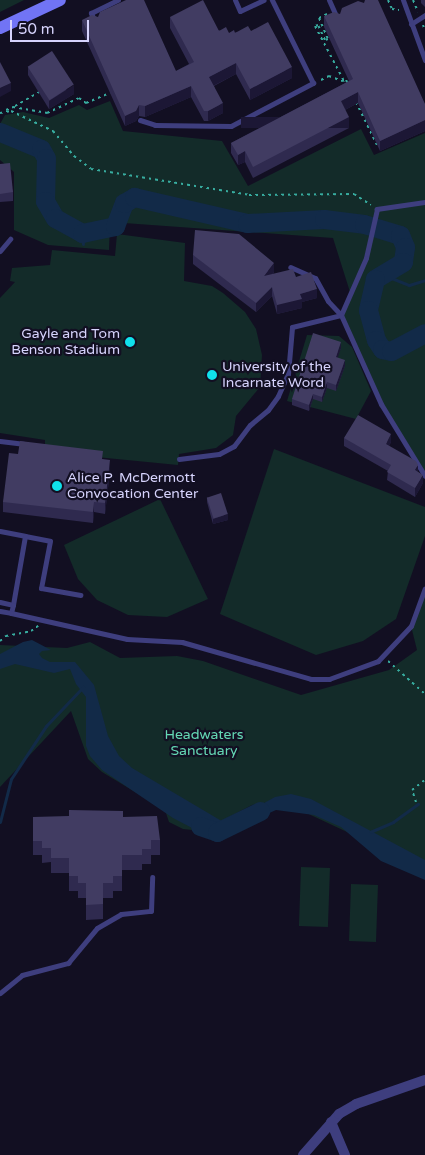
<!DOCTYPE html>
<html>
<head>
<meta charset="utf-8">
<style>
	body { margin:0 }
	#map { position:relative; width:425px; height:1155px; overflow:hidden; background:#120f22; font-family:"Varela Round",sans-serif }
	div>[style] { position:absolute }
	.green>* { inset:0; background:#132b29; transform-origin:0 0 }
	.water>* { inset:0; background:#122a48 }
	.stream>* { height:3px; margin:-1.5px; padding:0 1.5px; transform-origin:1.5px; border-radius:1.5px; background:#122a48 }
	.river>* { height:19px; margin:-9.5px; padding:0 9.5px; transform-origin:9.5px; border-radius:9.5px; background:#122a48 }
	.path>* { height:2px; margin-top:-1px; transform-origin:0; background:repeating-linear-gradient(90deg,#37ac9f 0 2.5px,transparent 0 6.5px) }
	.service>* { height:5px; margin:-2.5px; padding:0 2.5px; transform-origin:2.5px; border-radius:2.5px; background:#3e3e7e }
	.minor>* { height:10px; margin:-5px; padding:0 5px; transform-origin:5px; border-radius:5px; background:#3e3e7e }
	.secondary>* { height:12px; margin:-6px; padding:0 6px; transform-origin:6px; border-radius:6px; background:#7174f5 }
	.wall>* { inset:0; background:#2f2a4f }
	.shaded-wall>* { inset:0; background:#1c1735; transform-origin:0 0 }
	.building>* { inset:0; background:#413c62; transform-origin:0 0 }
	.dots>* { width:14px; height:14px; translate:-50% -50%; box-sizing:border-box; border:2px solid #120f22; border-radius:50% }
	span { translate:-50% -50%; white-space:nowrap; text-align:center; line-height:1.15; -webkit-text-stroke:4.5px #120f22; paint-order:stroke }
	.poi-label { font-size:14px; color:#d6d3fc }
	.right { translate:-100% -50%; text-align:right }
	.left { translate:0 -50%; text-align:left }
	.park-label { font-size:14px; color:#64d7b4 }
	.scale { position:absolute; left:10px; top:20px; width:79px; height:22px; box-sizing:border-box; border:2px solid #d6d3fc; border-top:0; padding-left:6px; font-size:15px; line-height:18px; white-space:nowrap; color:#d6d3fc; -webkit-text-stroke:4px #120f22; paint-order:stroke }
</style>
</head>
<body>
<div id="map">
	<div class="green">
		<i style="clip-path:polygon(0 0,24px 0,0 12px)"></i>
		<i style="clip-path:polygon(110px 101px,123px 131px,222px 141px,248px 186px,361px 129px,374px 155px,425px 133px,425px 476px,381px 404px,341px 315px,350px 292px,333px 238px,110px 222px,109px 250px,48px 245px,14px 230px,14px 172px,0 160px,0 124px,5px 115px,23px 112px,49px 118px,79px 105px,87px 110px)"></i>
		<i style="clip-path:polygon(117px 234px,185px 243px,184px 281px,212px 286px,223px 293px,245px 312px,256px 329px,262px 355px,260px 387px,236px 416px,233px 435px,216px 448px,179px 454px,178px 465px,45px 452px,45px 440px,0 433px,0 298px,15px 282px,10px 281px,12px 268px,50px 265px,52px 250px,115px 256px)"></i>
		<i style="clip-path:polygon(307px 335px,339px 336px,352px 347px,371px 391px,356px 419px,287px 401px)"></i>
		<i style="clip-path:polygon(274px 449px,425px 507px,425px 536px,396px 619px,363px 641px,316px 655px,220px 614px)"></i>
		<i style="clip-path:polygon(160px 499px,208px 599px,167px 617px,128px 615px,97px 600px,78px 579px,64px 545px)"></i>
		<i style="clip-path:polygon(425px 588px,425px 875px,362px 839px,298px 809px,270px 802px,252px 805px,202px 831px,183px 829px,169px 822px,165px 810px,102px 772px,88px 759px,71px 711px,0 787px,0 645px,67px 648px,90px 642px,120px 658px,177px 656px,203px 661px,301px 695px,389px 670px,417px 650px,411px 626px)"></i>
		<i style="left:301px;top:867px;width:29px;height:59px;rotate:2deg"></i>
		<i style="left:351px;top:884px;width:27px;height:57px;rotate:2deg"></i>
	</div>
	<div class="water">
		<i style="clip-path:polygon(32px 640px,51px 650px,42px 651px,39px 654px,42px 658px,50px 662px,75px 662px,94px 685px,108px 736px,119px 756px,132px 768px,225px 823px,219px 838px,215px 840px,173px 818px,102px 770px,90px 756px,86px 746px,86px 697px,76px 684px,70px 669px,54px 673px,15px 664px,0 669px,0 654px,23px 642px)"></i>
		<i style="clip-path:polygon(291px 794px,311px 799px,425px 860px,425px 880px,381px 861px,341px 827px,314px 815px,276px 810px,232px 830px,240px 816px,275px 797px)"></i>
	</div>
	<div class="stream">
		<i style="left:82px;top:233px;width:11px;rotate:85deg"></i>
		<i style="left:384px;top:275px;width:27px;rotate:22deg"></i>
		<i style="left:409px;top:285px;width:17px;rotate:-17deg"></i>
		<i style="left:0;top:822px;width:44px;rotate:-75.7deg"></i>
		<i style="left:11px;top:779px;width:64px;rotate:-56.6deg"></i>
		<i style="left:46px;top:726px;width:54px;rotate:-46.5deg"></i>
		<i style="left:370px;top:832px;width:25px;rotate:-23deg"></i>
		<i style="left:393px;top:822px;width:31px;rotate:-36deg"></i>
	</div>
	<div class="river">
		<i style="left:0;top:132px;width:44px;rotate:22.5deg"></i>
		<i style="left:41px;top:149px;width:10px;rotate:61deg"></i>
		<i style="left:46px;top:158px;width:43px;rotate:91.3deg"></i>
		<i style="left:45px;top:201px;width:20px;rotate:60deg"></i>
		<i style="left:55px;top:218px;width:31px;rotate:29deg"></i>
		<i style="left:82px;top:233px;width:34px;rotate:-12deg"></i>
		<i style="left:115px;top:226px;width:25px;rotate:-69deg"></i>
		<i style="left:124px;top:203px;width:12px;rotate:-31deg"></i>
		<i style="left:134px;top:197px;width:116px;rotate:13deg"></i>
		<i style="left:247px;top:223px;width:77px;rotate:-3deg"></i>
		<i style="left:324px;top:219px;width:40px;rotate:7.1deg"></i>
		<i style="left:364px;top:224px;width:38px;rotate:17deg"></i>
		<i style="left:400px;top:235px;width:13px;rotate:67deg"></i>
		<i style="left:405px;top:247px;width:15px;rotate:98deg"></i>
		<i style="left:403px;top:262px;width:33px;rotate:149deg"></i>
		<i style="left:375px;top:279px;width:32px;rotate:103deg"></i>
		<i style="left:368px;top:310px;width:31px;rotate:75deg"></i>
		<i style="left:376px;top:340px;width:11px;rotate:56deg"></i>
		<i style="left:382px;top:349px;width:9px;rotate:13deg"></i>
		<i style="left:391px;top:351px;width:38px;rotate:-28deg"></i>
		<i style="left:200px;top:826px;width:18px;rotate:19deg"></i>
		<i style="left:217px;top:832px;width:48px;rotate:-26deg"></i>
	</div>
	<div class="path">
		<i style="left:388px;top:0;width:10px;rotate:66deg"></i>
		<i style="left:392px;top:9px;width:7px;rotate:8deg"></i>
		<i style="left:413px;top:0;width:13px;rotate:67deg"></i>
		<i style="left:327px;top:14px;width:9px;rotate:153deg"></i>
		<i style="left:319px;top:18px;width:23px;rotate:67deg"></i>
		<i style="left:328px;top:39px;width:3px;rotate:162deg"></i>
		<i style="left:325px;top:40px;width:17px;rotate:-115deg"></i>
		<i style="left:318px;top:25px;width:3px;rotate:162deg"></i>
		<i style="left:315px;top:26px;width:62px;rotate:62.2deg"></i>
		<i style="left:423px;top:25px;width:6px;rotate:72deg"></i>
		<i style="left:321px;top:80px;width:9px;rotate:-27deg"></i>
		<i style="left:329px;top:76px;width:14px;rotate:21deg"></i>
		<i style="left:342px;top:81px;width:4px;rotate:-14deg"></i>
		<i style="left:346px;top:80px;width:4px;rotate:63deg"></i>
		<i style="left:356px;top:102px;width:48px;rotate:64deg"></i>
		<i style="left:15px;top:106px;width:28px;rotate:-30deg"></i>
		<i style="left:6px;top:110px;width:8px;rotate:-23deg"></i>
		<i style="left:13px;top:107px;width:35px;rotate:10deg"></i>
		<i style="left:47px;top:113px;width:35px;rotate:-25deg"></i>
		<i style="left:79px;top:98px;width:9px;rotate:36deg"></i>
		<i style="left:86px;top:103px;width:26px;rotate:-23deg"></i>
		<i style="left:0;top:113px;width:11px;rotate:-10deg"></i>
		<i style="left:11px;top:111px;width:47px;rotate:25.5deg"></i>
		<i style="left:53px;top:131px;width:33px;rotate:50deg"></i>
		<i style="left:74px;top:156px;width:21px;rotate:37deg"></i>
		<i style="left:91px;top:169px;width:160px;rotate:9.3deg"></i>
		<i style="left:249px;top:195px;width:105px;rotate:-0.5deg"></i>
		<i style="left:354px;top:194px;width:20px;rotate:33deg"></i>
		<i style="left:0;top:641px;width:8px;rotate:-40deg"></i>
		<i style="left:6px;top:636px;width:25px;rotate:-11deg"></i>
		<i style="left:31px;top:631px;width:9px;rotate:-36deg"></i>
		<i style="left:388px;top:661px;width:50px;rotate:41.7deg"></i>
		<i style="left:416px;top:802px;width:13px;rotate:-108deg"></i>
		<i style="left:412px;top:790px;width:16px;rotate:-38deg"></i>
	</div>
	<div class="service">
		<i style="left:235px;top:0;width:12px;rotate:66deg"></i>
		<i style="left:240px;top:11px;width:26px;rotate:-25deg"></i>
		<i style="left:329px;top:0;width:20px;rotate:66deg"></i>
		<i style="left:403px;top:0;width:64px;rotate:69.9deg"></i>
		<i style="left:95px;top:22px;width:10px;rotate:-114deg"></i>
		<i style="left:91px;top:13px;width:30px;rotate:-26deg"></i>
		<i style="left:411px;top:24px;width:17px;rotate:-33deg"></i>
		<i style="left:140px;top:120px;width:16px;rotate:18deg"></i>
		<i style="left:155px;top:125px;width:76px;rotate:0.8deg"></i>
		<i style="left:231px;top:126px;width:93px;rotate:-27.7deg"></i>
		<i style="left:313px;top:83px;width:93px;rotate:-116.3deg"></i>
		<i style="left:425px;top:202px;width:49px;rotate:171.7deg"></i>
		<i style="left:377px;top:209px;width:50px;rotate:102.7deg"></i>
		<i style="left:366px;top:258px;width:62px;rotate:113.7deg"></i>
		<i style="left:341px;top:315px;width:98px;rotate:65.8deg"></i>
		<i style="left:381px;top:404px;width:84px;rotate:58.6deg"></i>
		<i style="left:0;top:251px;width:16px;rotate:-50deg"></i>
		<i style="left:0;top:441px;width:25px;rotate:7deg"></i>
		<i style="left:179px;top:459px;width:40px;rotate:-7.1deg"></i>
		<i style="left:219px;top:454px;width:17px;rotate:-28deg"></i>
		<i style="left:234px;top:446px;width:26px;rotate:-53deg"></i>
		<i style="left:250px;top:425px;width:23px;rotate:-40deg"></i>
		<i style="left:268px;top:410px;width:17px;rotate:-54deg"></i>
		<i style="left:278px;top:396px;width:24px;rotate:-66deg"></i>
		<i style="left:288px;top:374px;width:47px;rotate:-85.1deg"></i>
		<i style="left:292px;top:327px;width:50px;rotate:-13.8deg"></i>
		<i style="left:341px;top:315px;width:19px;rotate:-133deg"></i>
		<i style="left:328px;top:301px;width:26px;rotate:-119deg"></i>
		<i style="left:315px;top:278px;width:27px;rotate:-156deg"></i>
		<i style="left:0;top:531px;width:25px;rotate:11deg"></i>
		<i style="left:25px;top:536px;width:70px;rotate:99.9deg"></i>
		<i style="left:25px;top:536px;width:25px;rotate:11deg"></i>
		<i style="left:50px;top:541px;width:48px;rotate:100.8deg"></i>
		<i style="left:41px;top:588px;width:40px;rotate:10deg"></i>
		<i style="left:0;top:602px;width:13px;rotate:13deg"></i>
		<i style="left:13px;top:605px;width:8px;rotate:104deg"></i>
		<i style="left:11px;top:613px;width:119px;rotate:12.6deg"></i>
		<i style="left:127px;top:639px;width:55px;rotate:3.1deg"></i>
		<i style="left:182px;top:642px;width:134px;rotate:16deg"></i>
		<i style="left:311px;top:679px;width:18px"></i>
		<i style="left:329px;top:679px;width:52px;rotate:-20.2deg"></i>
		<i style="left:378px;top:661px;width:48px;rotate:-46.7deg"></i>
		<i style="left:411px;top:626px;width:40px;rotate:-69.8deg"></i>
		<i style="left:0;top:611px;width:11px;rotate:10deg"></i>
		<i style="left:0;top:993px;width:28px;rotate:-39deg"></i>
		<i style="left:22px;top:975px;width:48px;rotate:-14.6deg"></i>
		<i style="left:68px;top:963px;width:45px;rotate:-50.4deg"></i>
		<i style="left:97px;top:928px;width:28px;rotate:-30deg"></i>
		<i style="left:121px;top:914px;width:30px;rotate:-6deg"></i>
		<i style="left:151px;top:911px;width:34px;rotate:-88deg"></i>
	</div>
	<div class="minor">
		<i style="left:331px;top:1122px;width:36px;rotate:67deg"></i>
		<i style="left:303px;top:1155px;width:55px;rotate:-48.7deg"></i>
		<i style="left:339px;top:1114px;width:20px;rotate:-30deg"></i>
		<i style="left:356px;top:1104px;width:73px;rotate:-19.2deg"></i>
	</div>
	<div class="secondary">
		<i style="left:0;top:28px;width:66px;rotate:-25deg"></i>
	</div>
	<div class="wall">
		<i style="clip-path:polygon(421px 0,425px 0,425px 7px,421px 3px)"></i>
		<i style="clip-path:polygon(324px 16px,425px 104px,425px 131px,380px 151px,358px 103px,345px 110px,349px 128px,253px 178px,245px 162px,238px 165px,231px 153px,231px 143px,349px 81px,324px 27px)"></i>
		<i style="clip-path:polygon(170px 17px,229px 33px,251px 31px,292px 78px,250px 100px,236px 74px,214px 86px,223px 113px,208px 121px,204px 121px,191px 97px,145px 117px,139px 116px,136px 121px,125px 126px,82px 31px,82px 20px,176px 71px,189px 64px,170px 28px)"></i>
		<i style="clip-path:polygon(28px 67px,74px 94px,49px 109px,28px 75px)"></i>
		<i style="clip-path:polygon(0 164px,13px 192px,13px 201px,0 202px)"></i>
		<i style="clip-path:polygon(193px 255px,274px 272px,273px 274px,296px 277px,317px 298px,302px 302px,302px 308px,277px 314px,272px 296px,256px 312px,193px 264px)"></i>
		<i style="clip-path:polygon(341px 348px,337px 358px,345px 366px,336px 391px,327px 388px,322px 402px,313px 399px,309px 411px,292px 405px,292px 399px)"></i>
		<i style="clip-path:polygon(344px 438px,391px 442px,389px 446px,418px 472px,423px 483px,415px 497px,387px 480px,388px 471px,344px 446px)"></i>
		<i style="clip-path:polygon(18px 454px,103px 459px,110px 471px,105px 514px,94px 512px,93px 523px,3px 512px,3px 502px)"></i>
		<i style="clip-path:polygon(207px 497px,228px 520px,213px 524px,207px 502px)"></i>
		<i style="clip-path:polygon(33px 817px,123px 817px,160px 840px,160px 855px,151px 855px,151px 864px,142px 864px,142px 870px,122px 870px,122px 891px,113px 891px,113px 898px,103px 898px,103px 919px,86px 920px,86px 898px,78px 898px,78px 891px,69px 891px,69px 873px,51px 873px,51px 862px,42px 863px,42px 855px,33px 855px)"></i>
	</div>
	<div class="shaded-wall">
		<i style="clip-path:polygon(236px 63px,236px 74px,209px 88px,209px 77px)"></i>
		<i style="clip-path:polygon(292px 67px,292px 78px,250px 100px,250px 89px)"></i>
		<i style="clip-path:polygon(11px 83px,11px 91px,0 97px,0 88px)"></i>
		<i style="clip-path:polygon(74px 85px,74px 94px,49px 109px,49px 101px)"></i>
		<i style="clip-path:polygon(191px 86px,191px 97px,145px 117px,145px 106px)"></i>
		<i style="clip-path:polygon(358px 92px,358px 103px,341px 112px,341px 101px)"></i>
		<i style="clip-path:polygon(223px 103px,223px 113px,208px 121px,208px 111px)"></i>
		<i style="clip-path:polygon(139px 105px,139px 116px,136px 121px,125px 126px,125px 116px)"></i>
		<i style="left:349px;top:117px;width:11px;height:108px;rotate:90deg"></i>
		<i style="clip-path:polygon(425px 120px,425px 131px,380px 151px,380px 141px)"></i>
		<i style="clip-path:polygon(245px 151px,245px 162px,238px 165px,238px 155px)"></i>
		<i style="clip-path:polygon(274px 263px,274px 272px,264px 285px,264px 276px)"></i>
		<i style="clip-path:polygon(272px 287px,272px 296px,256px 312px,256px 303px)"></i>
		<i style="clip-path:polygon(317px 289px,317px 298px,302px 302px,302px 308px,277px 314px,277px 305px,300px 294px)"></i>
		<i style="clip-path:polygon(341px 342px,341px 348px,336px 363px,336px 357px)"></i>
		<i style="clip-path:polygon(345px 360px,345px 366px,336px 391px,336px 385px)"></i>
		<i style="clip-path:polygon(327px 382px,327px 388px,322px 402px,322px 397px)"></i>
		<i style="clip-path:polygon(313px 394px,313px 399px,309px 411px,309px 405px)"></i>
		<i style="clip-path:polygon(391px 434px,391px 442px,386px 452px,386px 444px)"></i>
		<i style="clip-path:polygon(110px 460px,110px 471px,105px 514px,105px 503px)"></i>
		<i style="clip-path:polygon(418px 465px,418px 473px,415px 470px)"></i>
		<i style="clip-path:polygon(423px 475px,423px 483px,415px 497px,415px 488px)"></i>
		<i style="clip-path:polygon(94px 502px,94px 512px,93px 523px,93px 512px)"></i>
		<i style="clip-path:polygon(228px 514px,228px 520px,213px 524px,213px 519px)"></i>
	</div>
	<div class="building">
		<i style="clip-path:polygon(126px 0,144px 0,176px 71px,194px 62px,170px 17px,203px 0,219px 31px,226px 27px,229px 33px,234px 30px,235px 33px,248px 26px,251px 31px,268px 22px,292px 67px,250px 89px,236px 63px,209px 77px,223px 103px,208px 111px,204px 111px,191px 86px,145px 106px,139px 105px,136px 111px,125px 116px,82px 20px,92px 15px,98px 17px,100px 12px)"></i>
		<i style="clip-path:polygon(365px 0,378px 0,425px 104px,425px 120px,380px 141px,358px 92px,341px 101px,349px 117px,253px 167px,245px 151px,238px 155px,231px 143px,353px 79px,324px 16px,334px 12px,340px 14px,342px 8px,358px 1px,364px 3px)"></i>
		<i style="left:52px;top:51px;width:40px;height:29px;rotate:57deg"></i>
		<i style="clip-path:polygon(0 62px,11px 83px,0 88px)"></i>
		<i style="clip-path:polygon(10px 163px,13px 192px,0 194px,0 164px)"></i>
		<i style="clip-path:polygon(195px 230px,239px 234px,274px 263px,264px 276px,293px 269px,296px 277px,311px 272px,317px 289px,300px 294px,302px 299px,277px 305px,272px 287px,256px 303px,193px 255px)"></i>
		<i style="clip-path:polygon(313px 333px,341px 342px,336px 357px,345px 360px,336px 385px,327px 382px,322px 397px,313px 394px,309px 405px,292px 399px)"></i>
		<i style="clip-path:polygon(358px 415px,391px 434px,386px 444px,416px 461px,418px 465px,415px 470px,423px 475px,415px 488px,387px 472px,391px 465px,344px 438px)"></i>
		<i style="clip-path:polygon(20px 441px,103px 451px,102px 459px,110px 460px,105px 503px,94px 502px,93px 512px,3px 502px,9px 453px,18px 454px)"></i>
		<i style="left:221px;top:493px;width:22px;height:15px;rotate:72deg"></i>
		<i style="clip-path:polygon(69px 810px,123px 811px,123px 817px,157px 816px,160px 840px,151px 840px,151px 849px,142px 849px,142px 855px,122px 855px,122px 876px,113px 876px,113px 883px,103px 883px,103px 904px,86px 905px,86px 883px,78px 883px,78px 876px,69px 876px,69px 858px,51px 858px,51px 848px,42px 848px,42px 841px,33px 841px,33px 817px,69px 816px)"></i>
	</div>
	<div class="dots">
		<i style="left:130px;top:342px;background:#10e1eb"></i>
		<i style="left:212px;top:375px;background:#10e1eb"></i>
		<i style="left:57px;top:486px;background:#10e1eb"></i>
	</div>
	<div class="poi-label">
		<span class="right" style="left:120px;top:342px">Gayle and Tom<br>Benson Stadium</span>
		<span class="left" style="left:222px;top:375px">University of the<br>Incarnate Word</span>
		<span class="left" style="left:67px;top:486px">Alice P. McDermott<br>Convocation Center</span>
	</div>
	<div class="park-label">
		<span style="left:204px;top:743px">Headwaters<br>Sanctuary</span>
	</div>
	<div class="scale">50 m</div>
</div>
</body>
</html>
